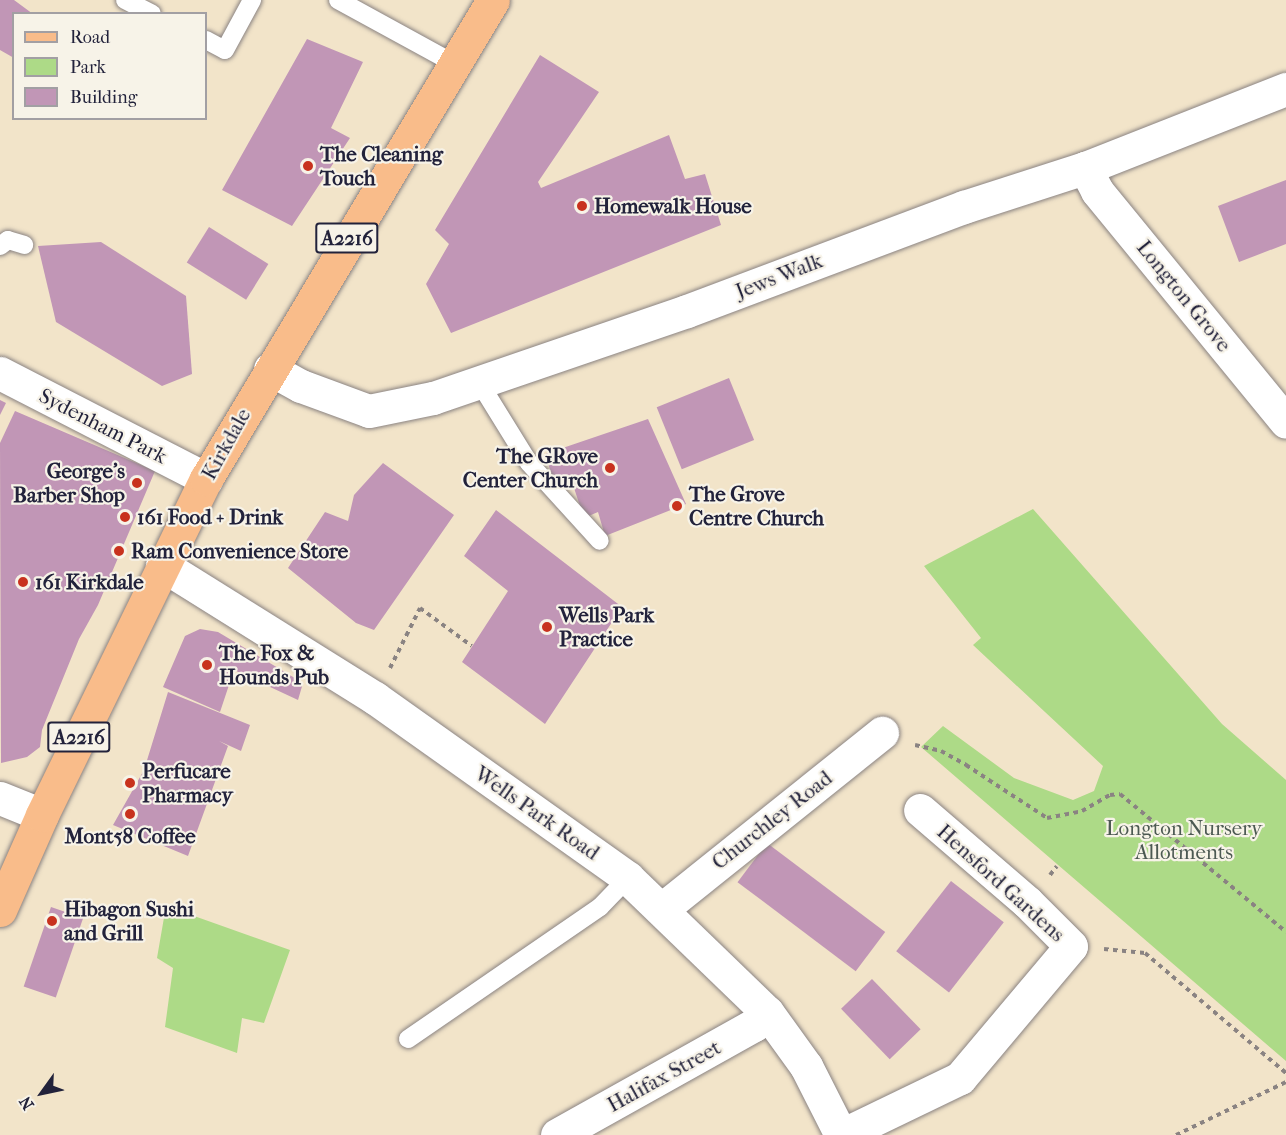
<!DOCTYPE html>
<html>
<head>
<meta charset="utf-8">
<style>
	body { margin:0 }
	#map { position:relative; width:1286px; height:1135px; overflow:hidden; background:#f2e4c9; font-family:"IM FELL French Canon",serif }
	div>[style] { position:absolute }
	.green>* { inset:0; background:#adda87 }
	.building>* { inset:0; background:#c196b6; transform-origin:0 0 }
	.path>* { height:4px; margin-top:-2px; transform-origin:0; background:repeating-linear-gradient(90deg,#8a8382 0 4.5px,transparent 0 9px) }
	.roads { filter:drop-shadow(0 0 2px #8a8382) drop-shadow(0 0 2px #8a8382) }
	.service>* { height:18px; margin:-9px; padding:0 9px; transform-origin:9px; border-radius:9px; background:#fff }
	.minor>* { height:33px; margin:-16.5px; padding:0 16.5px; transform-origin:16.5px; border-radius:16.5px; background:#fff }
	.tertiary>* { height:33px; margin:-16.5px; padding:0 16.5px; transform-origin:16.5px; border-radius:16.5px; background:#fff }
	.primary>* { height:33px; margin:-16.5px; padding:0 16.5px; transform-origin:16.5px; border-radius:16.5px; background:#f9bc8a }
	.dots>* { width:16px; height:16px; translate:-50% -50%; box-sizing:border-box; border:3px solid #f7f3e8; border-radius:50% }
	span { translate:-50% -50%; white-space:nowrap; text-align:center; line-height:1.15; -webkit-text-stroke:4.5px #f7f3e8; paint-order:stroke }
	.shield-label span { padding:2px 4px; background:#f7f3e8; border:2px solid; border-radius:4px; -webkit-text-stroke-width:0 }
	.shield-label { font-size:20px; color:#22223b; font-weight:700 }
	.poi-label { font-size:21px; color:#22223b; font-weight:700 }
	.left { translate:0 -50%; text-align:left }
	.right { translate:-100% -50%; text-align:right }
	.street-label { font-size:21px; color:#22223b }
	.park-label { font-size:21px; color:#4c5952 }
	.legend { position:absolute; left:12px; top:12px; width:195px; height:108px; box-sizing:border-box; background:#f7f3e8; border:2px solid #a29fa3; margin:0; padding:8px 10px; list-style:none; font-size:18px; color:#22223b }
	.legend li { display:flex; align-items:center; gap:12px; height:30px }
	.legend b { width:30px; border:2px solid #a29fa3 }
	.north { position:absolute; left:12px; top:1063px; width:60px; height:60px; -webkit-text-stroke:4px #f7f3e8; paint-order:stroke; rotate:237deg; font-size:16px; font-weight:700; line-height:24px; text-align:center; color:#22223b }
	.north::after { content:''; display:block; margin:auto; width:21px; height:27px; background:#22223b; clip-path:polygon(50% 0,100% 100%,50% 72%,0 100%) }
</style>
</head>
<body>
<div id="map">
	<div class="green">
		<i style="clip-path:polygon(1033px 509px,1222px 724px,1286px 780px,1286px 1061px,921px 747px,943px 726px,1014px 778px,1073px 800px,1094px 791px,1103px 766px,973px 645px,981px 638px,924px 566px)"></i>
		<i style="clip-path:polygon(166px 906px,290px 950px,264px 1023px,242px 1018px,237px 1053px,165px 1027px,173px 968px,157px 958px)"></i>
	</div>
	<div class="building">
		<i style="clip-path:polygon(0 0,14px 0,33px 14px,14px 14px,14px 58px,0 50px)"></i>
		<i style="clip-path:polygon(307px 39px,363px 62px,331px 128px,350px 138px,292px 226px,222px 190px)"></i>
		<i style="clip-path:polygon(540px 55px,599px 92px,538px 182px,541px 188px,669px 135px,685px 179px,705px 174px,721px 225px,451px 333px,426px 284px,449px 244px,435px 230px)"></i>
		<i style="clip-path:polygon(1286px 180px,1286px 244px,1239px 262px,1218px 206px)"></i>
		<i style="left:209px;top:227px;width:70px;height:42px;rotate:32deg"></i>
		<i style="clip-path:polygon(101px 242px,186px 296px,192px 374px,162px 386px,56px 322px,38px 246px)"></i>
		<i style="left:729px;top:378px;width:67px;height:78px;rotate:68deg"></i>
		<i style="clip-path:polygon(0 400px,6px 403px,0 415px)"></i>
		<i style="clip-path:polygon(15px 411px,155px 471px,98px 605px,79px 639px,42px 730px,40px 747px,27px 757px,1px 763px,0 443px)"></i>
		<i style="clip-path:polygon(648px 419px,686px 504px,605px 536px,598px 512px,584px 518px,572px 482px,556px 488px,545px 454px)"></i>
		<i style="clip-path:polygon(383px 463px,454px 515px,374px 630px,356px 623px,288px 568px,325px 512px,348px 521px,354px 495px)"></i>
		<i style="clip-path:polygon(496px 510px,622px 607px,545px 724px,462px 662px,508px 591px,464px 556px)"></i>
		<i style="clip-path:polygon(200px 629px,218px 632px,303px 683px,298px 700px,234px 670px,220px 712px,163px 687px,185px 636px)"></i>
		<i style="clip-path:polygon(168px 692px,250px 725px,241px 751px,219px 741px,228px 746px,188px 856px,113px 825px,144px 770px)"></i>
		<i style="left:767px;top:843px;width:148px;height:49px;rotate:37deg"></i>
		<i style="left:951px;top:881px;width:67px;height:89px;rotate:38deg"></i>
		<i style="left:51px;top:907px;width:34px;height:84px;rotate:19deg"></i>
		<i style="left:872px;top:979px;width:70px;height:43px;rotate:46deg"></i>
	</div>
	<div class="path">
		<i style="left:390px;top:668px;width:67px;rotate:-63.4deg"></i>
		<i style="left:420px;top:608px;width:64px;rotate:36.2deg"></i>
		<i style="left:915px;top:745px;width:27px;rotate:13deg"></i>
		<i style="left:941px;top:751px;width:29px;rotate:29deg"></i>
		<i style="left:966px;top:765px;width:97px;rotate:33.2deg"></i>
		<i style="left:1047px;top:818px;width:36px;rotate:-11deg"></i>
		<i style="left:1082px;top:811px;width:32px;rotate:-30deg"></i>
		<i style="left:1110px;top:795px;width:10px;rotate:-6deg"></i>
		<i style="left:1120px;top:794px;width:216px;rotate:39.7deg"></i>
		<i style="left:1050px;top:875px;width:11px;rotate:-52deg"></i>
		<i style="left:1104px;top:949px;width:41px;rotate:5.6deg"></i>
		<i style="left:1145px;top:953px;width:185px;rotate:40.4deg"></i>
		<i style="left:1176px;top:1135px;width:122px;rotate:-25.7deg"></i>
	</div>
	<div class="roads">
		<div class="service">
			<i style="left:125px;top:0;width:30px;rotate:27deg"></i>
			<i style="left:338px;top:0;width:131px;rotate:28.7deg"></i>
			<i style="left:206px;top:40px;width:21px;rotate:28deg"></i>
			<i style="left:225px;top:50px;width:57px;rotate:-61.6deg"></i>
			<i style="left:0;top:246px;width:10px;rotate:-37deg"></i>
			<i style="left:8px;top:240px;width:17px;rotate:17deg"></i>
			<i style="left:479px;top:382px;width:95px;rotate:58.3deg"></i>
			<i style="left:529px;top:463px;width:105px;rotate:47.7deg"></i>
			<i style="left:408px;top:1039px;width:233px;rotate:-34.5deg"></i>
			<i style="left:600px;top:907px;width:40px;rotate:-46deg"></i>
		</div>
		<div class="minor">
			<i style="left:1085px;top:168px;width:26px;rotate:62deg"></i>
			<i style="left:1097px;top:191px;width:298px;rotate:50.7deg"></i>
			<i style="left:0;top:373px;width:232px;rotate:27.2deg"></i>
			<i style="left:0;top:798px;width:45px;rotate:22deg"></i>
			<i style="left:662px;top:909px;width:282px;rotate:-38.7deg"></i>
			<i style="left:557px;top:1135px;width:226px;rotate:-29.2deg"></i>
			<i style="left:754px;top:1025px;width:18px;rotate:-45deg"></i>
			<i style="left:842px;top:1135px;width:131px;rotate:-25.8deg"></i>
			<i style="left:960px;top:1078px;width:172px;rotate:-49.9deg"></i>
			<i style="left:1071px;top:946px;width:62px;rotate:-135deg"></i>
			<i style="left:1027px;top:902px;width:141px;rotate:-139.3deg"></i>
		</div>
		<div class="tertiary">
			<i style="left:270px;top:369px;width:35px;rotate:29deg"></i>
			<i style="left:301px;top:386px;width:72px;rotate:20.2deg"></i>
			<i style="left:369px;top:411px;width:65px;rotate:-11.5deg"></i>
			<i style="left:433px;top:398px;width:268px;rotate:-18.9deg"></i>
			<i style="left:687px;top:311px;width:296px;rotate:-20.6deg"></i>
			<i style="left:964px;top:207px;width:127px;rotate:-17.9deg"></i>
			<i style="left:1085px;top:168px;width:216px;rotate:-21.5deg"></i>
			<i style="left:162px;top:565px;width:251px;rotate:32deg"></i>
			<i style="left:375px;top:698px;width:310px;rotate:35.4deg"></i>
			<i style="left:628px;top:878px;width:193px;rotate:44deg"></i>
			<i style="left:767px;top:1012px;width:67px;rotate:54.2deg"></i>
			<i style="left:806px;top:1066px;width:77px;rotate:63.1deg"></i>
		</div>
		<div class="primary">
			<i style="left:0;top:910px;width:104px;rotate:-66.1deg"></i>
			<i style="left:42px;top:815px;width:374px;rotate:-64deg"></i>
			<i style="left:206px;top:479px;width:558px;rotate:-59.07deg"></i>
		</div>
	</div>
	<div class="dots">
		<i style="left:308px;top:166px;background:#c8321e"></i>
		<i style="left:582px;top:206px;background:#c8321e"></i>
		<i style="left:610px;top:468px;background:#c8321e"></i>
		<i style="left:137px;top:483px;background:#c8321e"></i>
		<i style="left:677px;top:506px;background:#c8321e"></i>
		<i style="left:125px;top:517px;background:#c8321e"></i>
		<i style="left:119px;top:551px;background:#c8321e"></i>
		<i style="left:23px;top:582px;background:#c8321e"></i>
		<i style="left:547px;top:627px;background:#c8321e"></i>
		<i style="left:207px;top:665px;background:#c8321e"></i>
		<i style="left:130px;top:783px;background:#c8321e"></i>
		<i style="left:130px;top:814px;background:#c8321e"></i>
		<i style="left:52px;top:921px;background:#c8321e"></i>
	</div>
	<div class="shield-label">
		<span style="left:347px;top:238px">A2216</span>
		<span style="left:79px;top:737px">A2216</span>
	</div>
	<div class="poi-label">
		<span class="left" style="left:320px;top:166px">The Cleaning<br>Touch</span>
		<span class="left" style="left:594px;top:206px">Homewalk House</span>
		<span class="right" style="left:598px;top:468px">The GRove<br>Center Church</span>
		<span class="right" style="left:125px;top:483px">George's<br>Barber Shop</span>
		<span class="left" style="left:689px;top:506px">The Grove<br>Centre Church</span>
		<span class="left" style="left:137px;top:517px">161 Food + Drink</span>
		<span class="left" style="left:131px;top:551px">Ram Convenience Store</span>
		<span class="left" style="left:35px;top:582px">161 Kirkdale</span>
		<span class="left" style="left:559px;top:627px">Wells Park<br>Practice</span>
		<span class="left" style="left:219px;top:665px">The Fox &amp;<br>Hounds Pub</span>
		<span class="left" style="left:142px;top:783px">Perfucare<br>Pharmacy</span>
		<span style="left:130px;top:836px">Mont58 Coffee</span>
		<span class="left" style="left:64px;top:921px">Hibagon Sushi<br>and Grill</span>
	</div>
	<div class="street-label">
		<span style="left:779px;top:276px;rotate:-21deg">Jews Walk</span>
		<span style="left:1184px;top:296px;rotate:51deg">Longton Grove</span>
		<span style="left:103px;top:426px;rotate:27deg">Sydenham Park</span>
		<span style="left:226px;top:444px;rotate:-61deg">Kirkdale</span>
		<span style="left:537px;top:813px;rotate:35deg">Wells Park Road</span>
		<span style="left:772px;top:820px;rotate:-38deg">Churchley Road</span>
		<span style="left:1001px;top:883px;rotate:42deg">Hensford Gardens</span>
		<span style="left:664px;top:1076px;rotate:-29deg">Halifax Street</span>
	</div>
	<div class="park-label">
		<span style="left:1184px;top:840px">Longton Nursery<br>Allotments</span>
	</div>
	<ul class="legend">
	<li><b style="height:8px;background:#f9bc8a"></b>Road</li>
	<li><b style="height:16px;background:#adda87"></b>Park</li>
	<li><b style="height:16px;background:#c196b6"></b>Building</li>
	</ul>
	<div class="north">N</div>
</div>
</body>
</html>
